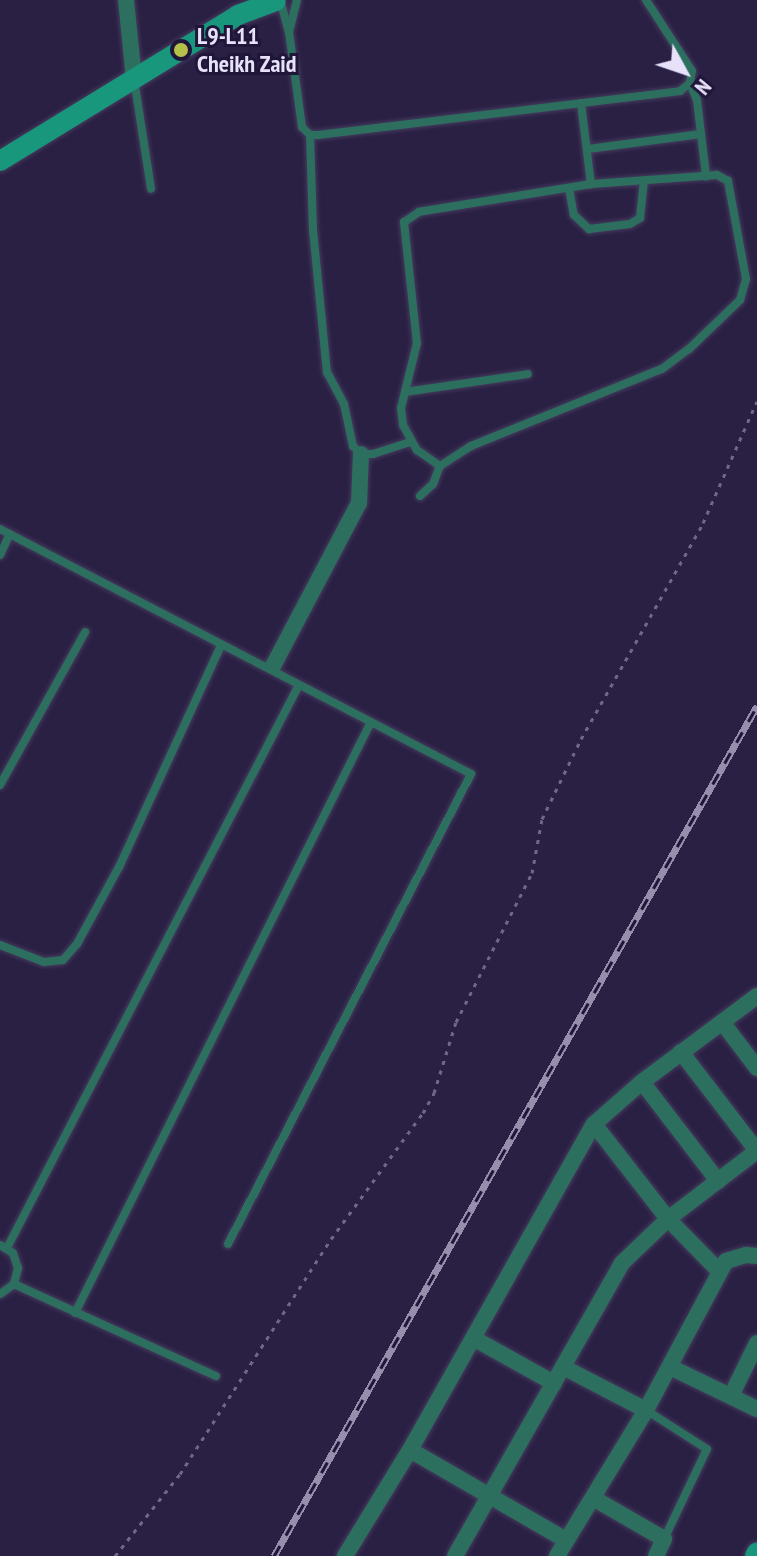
<!DOCTYPE html>
<html>
<head>
<meta charset="utf-8">
<style>
	body { margin:0 }
	#map { position:relative; width:757px; height:1556px; overflow:hidden; background:#2a2044; font-family:"PT Sans Narrow",sans-serif }
	div>[style] { position:absolute }
	.path>* { height:3px; margin-top:-1.5px; transform-origin:0; background:repeating-linear-gradient(90deg,#716888 0 4px,transparent 0 10px) }
	.roads { filter:drop-shadow(0 0 2px #443b5d) drop-shadow(0 0 2px #443b5d) }
	.lane>* { height:8px; margin:-4px; padding:0 4px; transform-origin:4px; border-radius:4px; background:#2d6f5f }
	.street>* { height:16px; margin:-8px; padding:0 8px; transform-origin:8px; border-radius:8px; background:#2d6f5f }
	.secondary>* { height:20px; margin:-10px; padding:0 10px; transform-origin:10px; border-radius:10px; background:#19977d }
	.rail>* { height:7px; margin-top:-3.5px; transform-origin:0; background:repeating-linear-gradient(90deg,#201639 0 12px,#968eac 0 24px); box-sizing:border-box; border-block:2px solid #968eac }
	.dots>* { width:22px; height:22px; translate:-50% -50%; box-sizing:border-box; border:4px solid #201639; border-radius:50% }
	span { translate:-50% -50%; white-space:nowrap; text-align:center; line-height:1.15; -webkit-text-stroke:6px #201639; paint-order:stroke }
	.poi-label { font-size:24px; color:#e7e2fa; font-weight:700 }
	.left { translate:0 -50%; text-align:left }
	.north { position:absolute; left:645px; top:32px; width:80px; height:80px; -webkit-text-stroke:6px #201639; paint-order:stroke; rotate:130deg; font-size:22px; font-weight:700; line-height:32px; text-align:center; color:#e7e2fa }
	.north::after { content:''; display:block; margin:auto; width:28px; height:36px; background:#e7e2fa; clip-path:polygon(50% 0,100% 100%,50% 72%,0 100%) }
</style>
</head>
<body>
<div id="map">
	<div class="path">
		<i style="left:115px;top:1556px;width:105px;rotate:-51.6deg"></i>
		<i style="left:180px;top:1474px;width:279px;rotate:-57.3deg"></i>
		<i style="left:331px;top:1239px;width:156px;rotate:-53.9deg"></i>
		<i style="left:423px;top:1113px;width:23px;rotate:-61deg"></i>
		<i style="left:434px;top:1093px;width:74px;rotate:-72.8deg"></i>
		<i style="left:456px;top:1022px;width:167px;rotate:-63deg"></i>
		<i style="left:532px;top:873px;width:55px;rotate:-79.5deg"></i>
		<i style="left:542px;top:819px;width:89px;rotate:-64deg"></i>
		<i style="left:581px;top:739px;width:248px;rotate:-60.5deg"></i>
		<i style="left:703px;top:523px;width:133px;rotate:-66.1deg"></i>
	</div>
	<div class="roads">
		<div class="lane">
			<i style="left:281px;top:3px;width:30px;rotate:75deg"></i>
			<i style="left:289px;top:32px;width:33px;rotate:-76deg"></i>
			<i style="left:289px;top:32px;width:96px;rotate:82.2deg"></i>
			<i style="left:302px;top:127px;width:11px;rotate:45deg"></i>
			<i style="left:310px;top:135px;width:8px"></i>
			<i style="left:318px;top:135px;width:365px;rotate:-6.9deg"></i>
			<i style="left:680px;top:91px;width:13px;rotate:-39deg"></i>
			<i style="left:690px;top:83px;width:12px;rotate:-81deg"></i>
			<i style="left:692px;top:71px;width:85px;rotate:-122.9deg"></i>
			<i style="left:134px;top:79px;width:111px;rotate:81.2deg"></i>
			<i style="left:690px;top:83px;width:18px;rotate:68deg"></i>
			<i style="left:697px;top:100px;width:77px;rotate:83.2deg"></i>
			<i style="left:581px;top:103px;width:82px;rotate:83deg"></i>
			<i style="left:310px;top:135px;width:95px;rotate:88.2deg"></i>
			<i style="left:313px;top:230px;width:143px;rotate:84.4deg"></i>
			<i style="left:327px;top:372px;width:36px;rotate:62deg"></i>
			<i style="left:344px;top:404px;width:43px;rotate:77.9deg"></i>
			<i style="left:353px;top:446px;width:11px;rotate:45deg"></i>
			<i style="left:361px;top:454px;width:12px"></i>
			<i style="left:373px;top:454px;width:39px;rotate:-18deg"></i>
			<i style="left:588px;top:149px;width:114px;rotate:-7.6deg"></i>
			<i style="left:569px;top:188px;width:27px;rotate:80deg"></i>
			<i style="left:574px;top:215px;width:21px;rotate:43deg"></i>
			<i style="left:589px;top:229px;width:41px;rotate:-7deg"></i>
			<i style="left:630px;top:224px;width:12px;rotate:-31deg"></i>
			<i style="left:640px;top:218px;width:38px;rotate:-84deg"></i>
			<i style="left:405px;top:392px;width:124px;rotate:-8.3deg"></i>
			<i style="left:420px;top:496px;width:18px;rotate:-43deg"></i>
			<i style="left:433px;top:484px;width:19px;rotate:-69deg"></i>
			<i style="left:440px;top:466px;width:37px;rotate:-33deg"></i>
			<i style="left:471px;top:446px;width:206px;rotate:-22deg"></i>
			<i style="left:662px;top:369px;width:34px;rotate:-37deg"></i>
			<i style="left:689px;top:349px;width:71px;rotate:-43.9deg"></i>
			<i style="left:740px;top:300px;width:22px;rotate:-74deg"></i>
			<i style="left:746px;top:279px;width:100px;rotate:-100.4deg"></i>
			<i style="left:728px;top:181px;width:13px;rotate:-151deg"></i>
			<i style="left:717px;top:175px;width:126px;rotate:175.9deg"></i>
			<i style="left:591px;top:184px;width:174px;rotate:170.8deg"></i>
			<i style="left:419px;top:212px;width:18px;rotate:146deg"></i>
			<i style="left:404px;top:222px;width:122px;rotate:83.9deg"></i>
			<i style="left:417px;top:343px;width:67px;rotate:103.8deg"></i>
			<i style="left:401px;top:408px;width:17px;rotate:83deg"></i>
			<i style="left:403px;top:425px;width:29px;rotate:61deg"></i>
			<i style="left:417px;top:450px;width:28px;rotate:35deg"></i>
			<i style="left:0;top:529px;width:531px;rotate:27.48deg"></i>
			<i style="left:471px;top:774px;width:529px;rotate:117.34deg"></i>
			<i style="left:0;top:555px;width:23px;rotate:-65deg"></i>
			<i style="left:0;top:785px;width:175px;rotate:-60.9deg"></i>
			<i style="left:0;top:945px;width:47px;rotate:21.1deg"></i>
			<i style="left:44px;top:962px;width:19px;rotate:-6deg"></i>
			<i style="left:63px;top:960px;width:21px;rotate:-49deg"></i>
			<i style="left:77px;top:944px;width:90px;rotate:-61.4deg"></i>
			<i style="left:120px;top:865px;width:242px;rotate:-65.3deg"></i>
			<i style="left:0;top:1245px;width:15px;rotate:32deg"></i>
			<i style="left:13px;top:1253px;width:16px;rotate:72deg"></i>
			<i style="left:18px;top:1268px;width:16px;rotate:104deg"></i>
			<i style="left:14px;top:1284px;width:17px;rotate:144deg"></i>
			<i style="left:7px;top:1248px;width:634px;rotate:-62.59deg"></i>
			<i style="left:14px;top:1284px;width:222px;rotate:24.5deg"></i>
			<i style="left:75px;top:1313px;width:661px;rotate:-63.4deg"></i>
			<i style="left:646px;top:1410px;width:72px;rotate:32.6deg"></i>
			<i style="left:707px;top:1449px;width:100px;rotate:115.5deg"></i>
		</div>
		<div class="street">
			<i style="left:126px;top:0;width:79px;rotate:84.2deg"></i>
			<i style="left:273px;top:666px;width:184px;rotate:-62.2deg"></i>
			<i style="left:359px;top:503px;width:49px;rotate:-87.7deg"></i>
			<i style="left:722px;top:1022px;width:58px;rotate:52.7deg"></i>
			<i style="left:642px;top:1082px;width:125px;rotate:52.5deg"></i>
			<i style="left:594px;top:1124px;width:120px;rotate:52.1deg"></i>
			<i style="left:668px;top:1219px;width:74px;rotate:45.5deg"></i>
			<i style="left:473px;top:1338px;width:93px;rotate:29.1deg"></i>
			<i style="left:563px;top:1367px;width:93px;rotate:27.4deg"></i>
			<i style="left:670px;top:1367px;width:97px;rotate:25.8deg"></i>
			<i style="left:731px;top:1396px;width:59px;rotate:-63.9deg"></i>
			<i style="left:410px;top:1450px;width:180px;rotate:30deg"></i>
			<i style="left:593px;top:1498px;width:82px;rotate:30deg"></i>
			<i style="left:664px;top:1539px;width:19px;rotate:115deg"></i>
			<i style="left:345px;top:1556px;width:124px;rotate:-58.5deg"></i>
			<i style="left:410px;top:1450px;width:374px;rotate:-60.6deg"></i>
			<i style="left:594px;top:1124px;width:64px;rotate:-41.2deg"></i>
			<i style="left:642px;top:1082px;width:144px;rotate:-36.8deg"></i>
			<i style="left:455px;top:1556px;width:337px;rotate:-60.3deg"></i>
			<i style="left:622px;top:1263px;width:64px;rotate:-43.7deg"></i>
			<i style="left:668px;top:1219px;width:112px;rotate:-37.4deg"></i>
			<i style="left:757px;top:1151px;width:125px;rotate:-127.5deg"></i>
			<i style="left:557px;top:1556px;width:171px;rotate:-58.6deg"></i>
			<i style="left:646px;top:1410px;width:169px;rotate:-61.8deg"></i>
			<i style="left:726px;top:1261px;width:21px;rotate:-17deg"></i>
			<i style="left:746px;top:1255px;width:11px;rotate:5deg"></i>
		</div>
		<div class="secondary">
			<i style="left:0;top:161px;width:279px;rotate:-31.5deg"></i>
			<i style="left:238px;top:15px;width:40px;rotate:-20.2deg"></i>
			<i style="left:755px;top:1556px;width:4px;rotate:-63deg"></i>
		</div>
	</div>
	<div class="rail">
		<i style="left:274px;top:1556px;width:978px;rotate:-60.39deg"></i>
	</div>
	<div class="dots">
		<i style="left:181px;top:50px;background:#b6c149"></i>
	</div>
	<div class="poi-label">
		<span class="left" style="left:197px;top:50px">L9-L11<br>Cheikh Zaid</span>
	</div>
	<div class="north">N</div>
</div>
</body>
</html>
